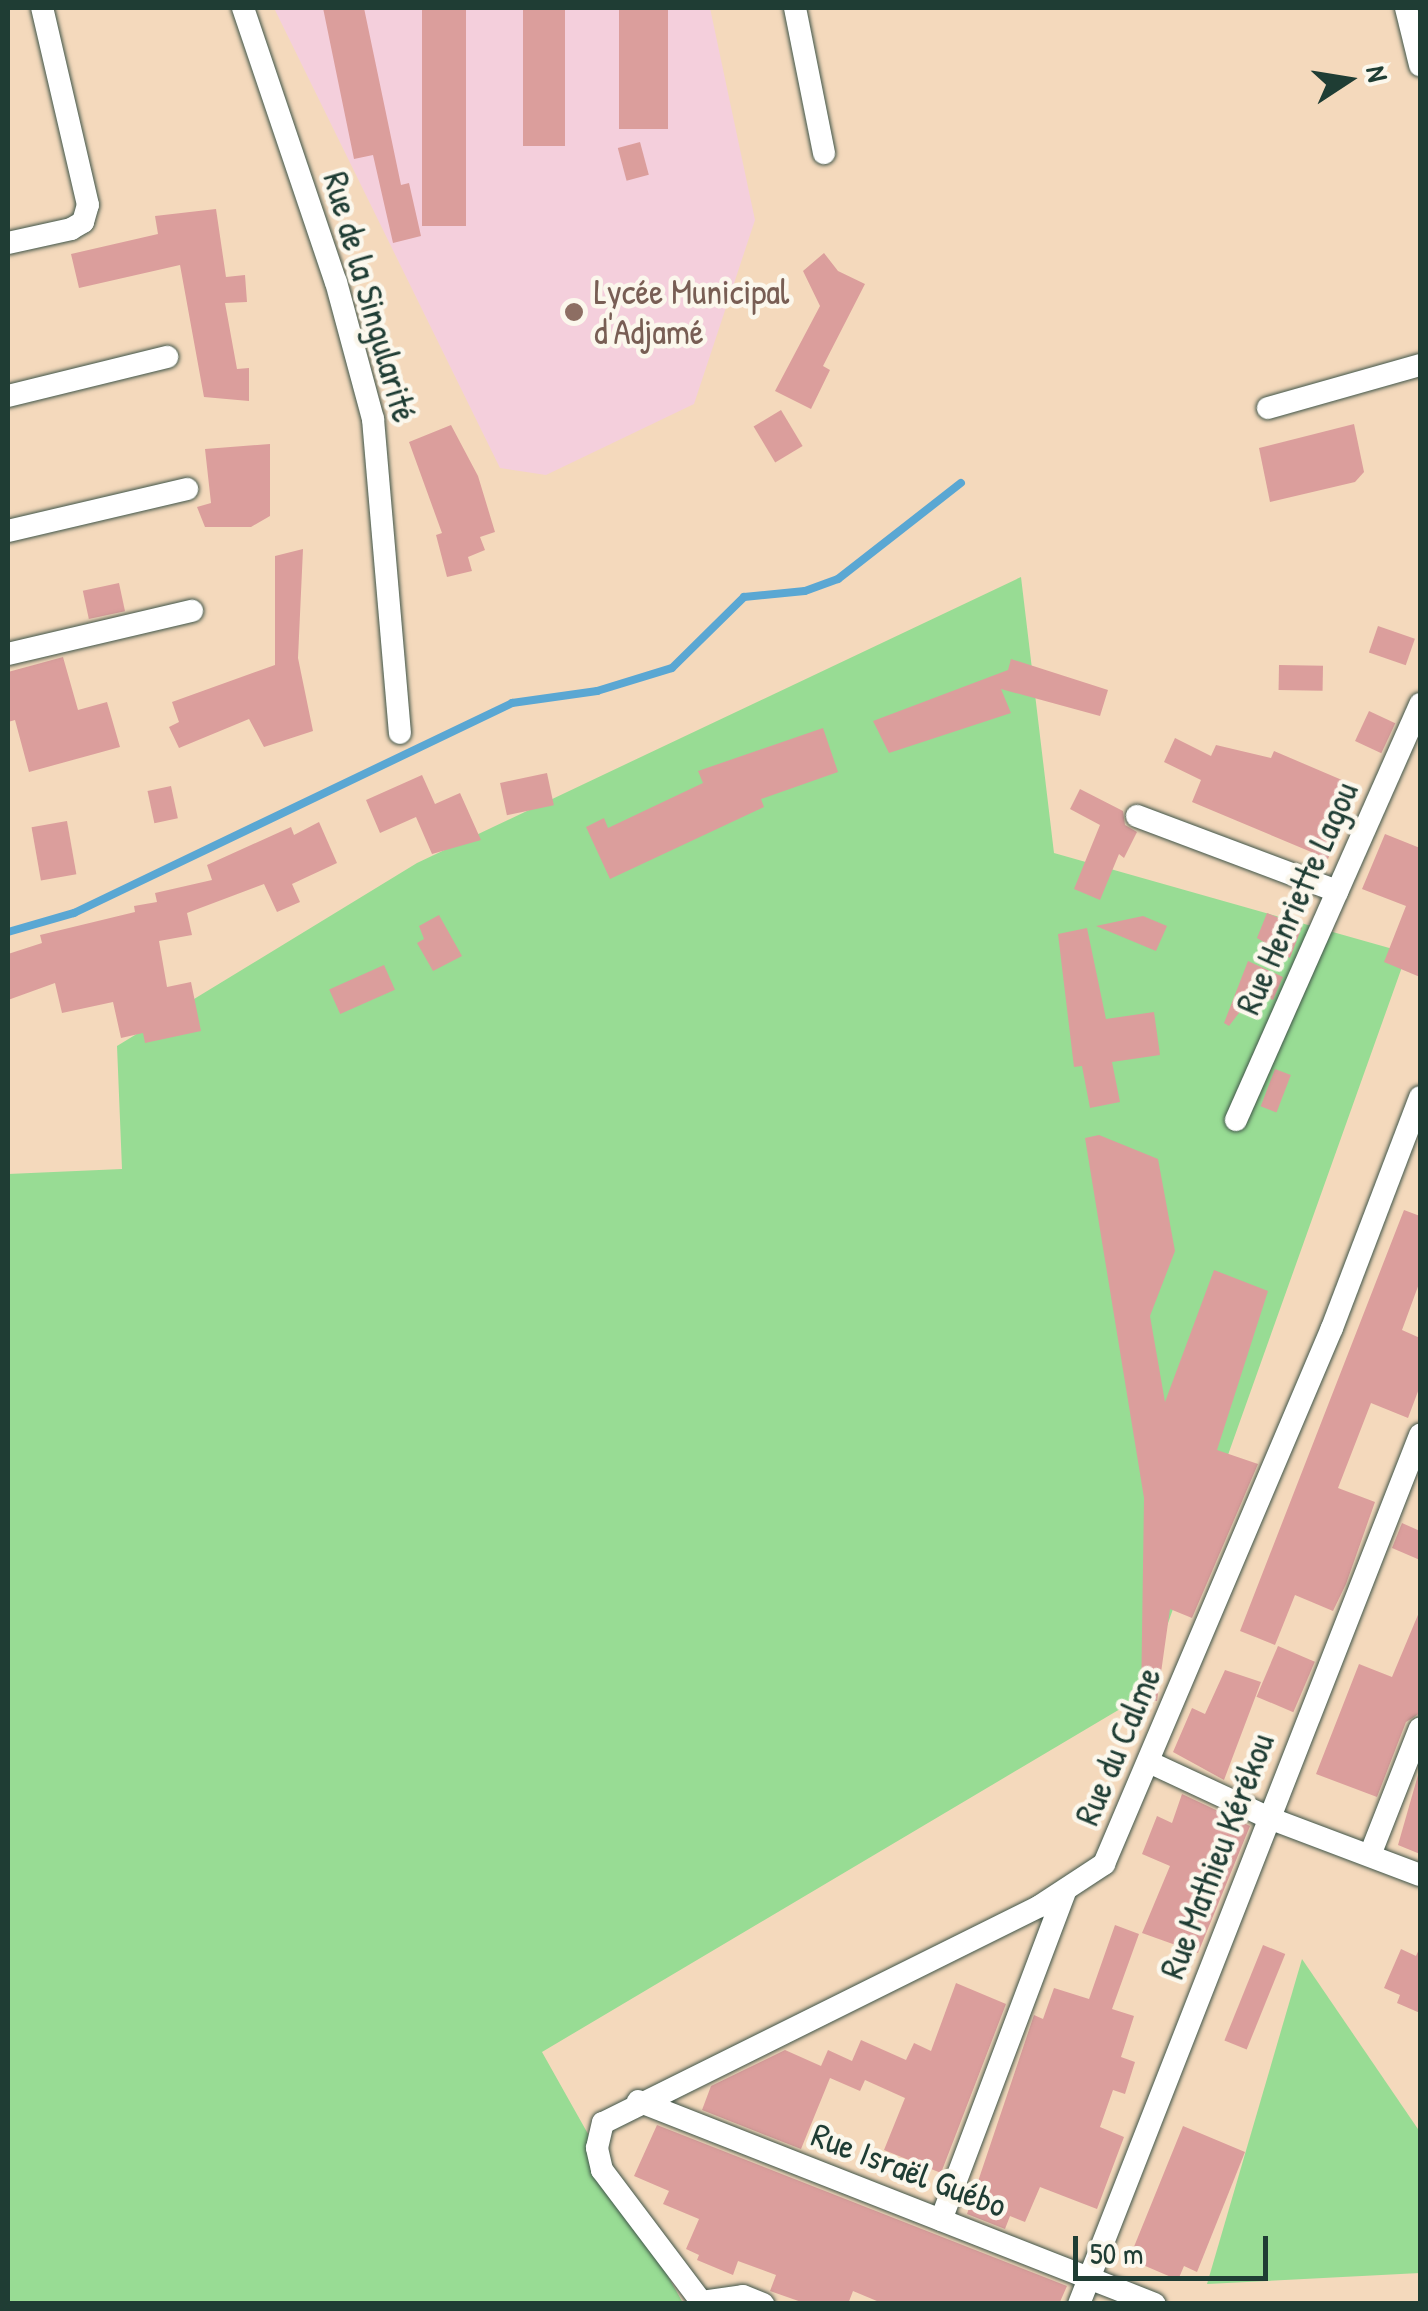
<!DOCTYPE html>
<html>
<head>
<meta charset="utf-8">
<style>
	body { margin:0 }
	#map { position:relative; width:1428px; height:2311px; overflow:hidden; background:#f4d9bc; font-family:"Patrick Hand",sans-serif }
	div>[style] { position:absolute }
	.built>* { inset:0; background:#f4cfdc }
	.green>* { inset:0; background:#98dc94 }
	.stream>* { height:8px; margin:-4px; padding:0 4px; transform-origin:4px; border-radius:4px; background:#5aa7d3 }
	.building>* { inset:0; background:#db9e9c; transform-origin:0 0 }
	.roads { filter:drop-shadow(0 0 2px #3f5448) drop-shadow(0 0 2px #3f5448) }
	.street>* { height:22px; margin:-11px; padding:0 11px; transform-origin:11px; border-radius:11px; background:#fff }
	.dots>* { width:28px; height:28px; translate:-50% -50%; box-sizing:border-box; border:5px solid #fbf7ec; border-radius:50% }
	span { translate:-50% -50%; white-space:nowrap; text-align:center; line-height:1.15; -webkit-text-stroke:9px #fbf7ec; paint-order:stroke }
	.education-label { font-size:35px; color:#785e54 }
	.left { translate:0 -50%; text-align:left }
	.street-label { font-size:35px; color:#1f3d34 }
	.frame { position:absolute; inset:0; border:10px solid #1f3d34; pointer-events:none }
	.north { position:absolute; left:1298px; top:30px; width:100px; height:100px; -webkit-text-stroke:8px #fbf7ec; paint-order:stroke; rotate:78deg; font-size:28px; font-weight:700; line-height:40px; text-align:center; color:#1f3d34 }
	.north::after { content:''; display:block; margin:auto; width:35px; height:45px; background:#1f3d34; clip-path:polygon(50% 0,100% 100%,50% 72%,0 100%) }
	.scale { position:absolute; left:1073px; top:2236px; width:195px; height:45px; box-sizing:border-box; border:5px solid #1f3d34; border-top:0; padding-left:12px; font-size:30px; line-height:35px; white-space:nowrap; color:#1f3d34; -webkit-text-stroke:8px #fbf7ec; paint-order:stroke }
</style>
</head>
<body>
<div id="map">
	<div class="built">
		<i style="clip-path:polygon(274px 8px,710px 8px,755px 220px,694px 404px,546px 475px,500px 468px)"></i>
	</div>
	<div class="green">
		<i style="clip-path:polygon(1021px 577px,1054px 853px,1407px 953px,1142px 1696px,542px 2052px,683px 2303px,8px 2303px,8px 1174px,122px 1169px,117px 1046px,417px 863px)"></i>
		<i style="clip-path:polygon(1302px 1959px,1420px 2132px,1420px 2273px,1207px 2284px)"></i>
	</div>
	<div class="stream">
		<i style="left:8px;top:932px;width:69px;rotate:-16.1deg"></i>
		<i style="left:74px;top:913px;width:486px;rotate:-25.6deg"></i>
		<i style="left:512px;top:703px;width:86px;rotate:-8deg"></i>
		<i style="left:597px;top:691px;width:78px;rotate:-17deg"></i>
		<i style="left:672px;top:668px;width:101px;rotate:-44.6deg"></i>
		<i style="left:744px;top:597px;width:61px;rotate:-5.6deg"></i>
		<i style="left:805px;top:591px;width:35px;rotate:-20deg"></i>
		<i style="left:838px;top:579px;width:156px;rotate:-38deg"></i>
	</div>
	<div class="building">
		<i style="clip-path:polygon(323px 8px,364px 8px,401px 185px,409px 183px,421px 236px,393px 243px,373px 155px,354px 159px)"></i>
		<i style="left:422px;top:8px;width:44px;height:218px"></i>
		<i style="left:523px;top:8px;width:42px;height:138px"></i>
		<i style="left:619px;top:8px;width:49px;height:121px"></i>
		<i style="left:640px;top:142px;width:34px;height:23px;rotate:75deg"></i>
		<i style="clip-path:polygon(216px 209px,226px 277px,245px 275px,247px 302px,225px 303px,237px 369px,249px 368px,249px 401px,204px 397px,180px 265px,79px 288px,71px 254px,158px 234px,155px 216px)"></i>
		<i style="clip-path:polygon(824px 253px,838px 271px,865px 284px,823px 366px,830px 370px,811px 409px,775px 391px,820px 306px,803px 271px)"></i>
		<i style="left:781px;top:410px;width:42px;height:32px;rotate:59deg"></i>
		<i style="clip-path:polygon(1354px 424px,1364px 472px,1355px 482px,1270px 502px,1259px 448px)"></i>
		<i style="clip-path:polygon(451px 425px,478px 476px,495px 532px,480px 537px,485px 550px,468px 557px,472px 571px,447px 577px,436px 535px,442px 533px,409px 442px)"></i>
		<i style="clip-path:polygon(270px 444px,270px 516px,251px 527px,205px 527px,197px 507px,211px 503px,205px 449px)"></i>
		<i style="clip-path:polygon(303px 549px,298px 658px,313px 731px,264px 747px,249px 719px,179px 748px,169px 727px,179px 722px,172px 702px,275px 665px,275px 556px)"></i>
		<i style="left:119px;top:583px;width:29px;height:37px;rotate:78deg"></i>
		<i style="left:1378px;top:626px;width:39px;height:28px;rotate:19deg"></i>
		<i style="clip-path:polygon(63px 657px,78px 710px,107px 702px,120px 747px,29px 772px,15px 720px,8px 722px,8px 672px)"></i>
		<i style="clip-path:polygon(1011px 659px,1108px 690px,1100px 716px,1001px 689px,1011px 713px,889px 753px,873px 721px,1008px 670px)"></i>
		<i style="left:1279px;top:665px;width:44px;height:25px;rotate:1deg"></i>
		<i style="left:1369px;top:711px;width:29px;height:33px;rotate:25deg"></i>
		<i style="clip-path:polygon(823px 728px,838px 772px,761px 799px,764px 807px,610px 879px,586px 827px,604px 818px,608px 828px,703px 783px,698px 771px)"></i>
		<i style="clip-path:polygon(1175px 738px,1211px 756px,1216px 745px,1271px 758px,1274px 751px,1356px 786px,1328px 859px,1192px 802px,1201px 780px,1164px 762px)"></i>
		<i style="left:547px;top:773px;width:33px;height:48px;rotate:78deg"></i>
		<i style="clip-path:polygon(422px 775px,435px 804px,460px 793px,481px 840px,432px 854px,416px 817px,380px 833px,366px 800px)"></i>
		<i style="left:171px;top:786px;width:33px;height:24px;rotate:78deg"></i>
		<i style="clip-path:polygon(1080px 789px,1123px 811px,1125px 825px,1137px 832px,1124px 858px,1119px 854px,1100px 900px,1074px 889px,1100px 825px,1070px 809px)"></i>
		<i style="left:67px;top:821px;width:54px;height:36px;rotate:80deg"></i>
		<i style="clip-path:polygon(319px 822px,337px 863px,292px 884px,300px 902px,277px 912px,264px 884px,187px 913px,192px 935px,159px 941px,167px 987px,191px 982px,201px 1031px,145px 1043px,143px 1033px,121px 1038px,113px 1002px,62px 1013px,55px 983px,8px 1000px,8px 954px,42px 943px,40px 935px,135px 912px,134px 906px,157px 902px,155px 893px,212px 880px,207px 865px,291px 827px,294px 835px)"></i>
		<i style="clip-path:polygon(1385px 834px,1420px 848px,1420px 977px,1384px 962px,1406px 906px,1362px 889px)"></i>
		<i style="clip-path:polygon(1267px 913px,1302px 927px,1290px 958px,1257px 938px)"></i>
		<i style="clip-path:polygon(439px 915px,462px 956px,433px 971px,417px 943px,424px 939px,419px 926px)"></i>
		<i style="clip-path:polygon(1143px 916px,1167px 926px,1156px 951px,1096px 926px)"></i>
		<i style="clip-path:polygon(1087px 928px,1106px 1019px,1154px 1012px,1160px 1055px,1112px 1062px,1120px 1102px,1090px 1108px,1082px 1066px,1074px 1067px,1058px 934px)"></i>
		<i style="clip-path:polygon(1248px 961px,1283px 977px,1273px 1000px,1255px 992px,1229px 1026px,1224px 1023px)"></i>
		<i style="left:384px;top:965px;width:27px;height:60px;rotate:66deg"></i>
		<i style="left:1275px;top:1069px;width:17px;height:40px;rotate:21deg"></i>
		<i style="clip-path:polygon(1099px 1135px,1158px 1159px,1175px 1251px,1150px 1316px,1165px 1402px,1214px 1270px,1268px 1291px,1217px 1450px,1258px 1464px,1192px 1618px,1170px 1609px,1157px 1701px,1141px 1701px,1144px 1498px,1085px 1138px)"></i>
		<i style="clip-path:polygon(1404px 1210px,1420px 1216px,1420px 1281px,1402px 1330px,1420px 1338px,1420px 1386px,1408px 1418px,1371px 1403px,1338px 1488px,1375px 1502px,1346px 1584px,1333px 1611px,1295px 1595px,1275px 1645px,1240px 1631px)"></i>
		<i style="clip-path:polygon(1402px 1523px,1420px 1531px,1420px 1560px,1392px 1548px)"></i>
		<i style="clip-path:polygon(1420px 1610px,1420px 1713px,1406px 1722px,1377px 1797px,1316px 1774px,1359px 1664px,1392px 1677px)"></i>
		<i style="left:1278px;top:1646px;width:40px;height:55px;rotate:23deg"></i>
		<i style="clip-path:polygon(1225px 1670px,1261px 1682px,1224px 1780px,1173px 1752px,1192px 1708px,1205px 1714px)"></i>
		<i style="clip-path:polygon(1420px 1768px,1420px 1854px,1398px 1845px)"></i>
		<i style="clip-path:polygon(1182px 1794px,1250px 1826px,1198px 1953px,1142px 1933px,1170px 1866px,1142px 1854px,1157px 1816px,1172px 1823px)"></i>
		<i style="clip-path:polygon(1115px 1925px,1139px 1934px,1112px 2009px,1134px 2016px,1121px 2057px,1135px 2062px,1125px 2094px,1113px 2090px,1100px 2127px,1124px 2137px,1097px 2209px,1040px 2187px,1025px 2222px,1010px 2216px,1005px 2229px,967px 2214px,1034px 2015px,1043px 2019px,1054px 1988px,1089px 1999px)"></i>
		<i style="left:1263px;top:1945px;width:24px;height:103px;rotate:22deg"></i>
		<i style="clip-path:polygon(1420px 1947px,1420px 2013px,1397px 2003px,1400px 1995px,1384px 1988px,1401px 1949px,1416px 1956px)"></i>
		<i style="clip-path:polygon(956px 1983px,1006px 2004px,941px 2173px,884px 2150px,905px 2098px,865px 2080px,860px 2091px,830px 2078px,801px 2149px,702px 2110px,711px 2086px,785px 2050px,821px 2066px,828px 2050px,852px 2061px,861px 2040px,906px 2060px,914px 2043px,931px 2051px)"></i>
		<i style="clip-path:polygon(657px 2125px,1067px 2286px,1059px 2304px,884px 2304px,853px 2291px,848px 2304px,807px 2304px,770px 2291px,776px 2275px,738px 2261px,733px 2275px,697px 2260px,699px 2255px,686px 2249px,699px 2219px,663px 2204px,669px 2191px,634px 2176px)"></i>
		<i style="clip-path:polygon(1183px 2126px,1245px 2152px,1197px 2272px,1184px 2266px,1178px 2280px,1129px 2259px)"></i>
	</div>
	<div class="roads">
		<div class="street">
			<i style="left:243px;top:8px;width:289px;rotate:71.3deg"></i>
			<i style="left:336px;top:282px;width:142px;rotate:74.9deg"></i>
			<i style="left:373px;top:419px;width:315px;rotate:85.1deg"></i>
			<i style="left:795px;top:8px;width:148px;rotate:78.7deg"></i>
			<i style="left:1406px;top:8px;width:59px;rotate:76.2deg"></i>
			<i style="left:8px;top:243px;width:65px;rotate:-12.5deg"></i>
			<i style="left:71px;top:229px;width:14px;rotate:-30deg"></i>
			<i style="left:83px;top:222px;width:18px;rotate:-74deg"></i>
			<i style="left:88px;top:205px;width:202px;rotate:-103.1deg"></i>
			<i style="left:8px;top:396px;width:164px;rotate:-13.8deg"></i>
			<i style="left:1268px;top:408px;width:158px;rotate:-15.8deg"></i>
			<i style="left:8px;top:531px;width:184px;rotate:-13.2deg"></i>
			<i style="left:8px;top:654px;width:189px;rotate:-13.2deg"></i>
			<i style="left:1137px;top:816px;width:214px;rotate:20.6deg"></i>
			<i style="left:1236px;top:1120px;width:455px;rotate:-66.1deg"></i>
			<i style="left:1151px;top:1763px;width:130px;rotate:25deg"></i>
			<i style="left:1269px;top:1818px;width:161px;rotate:20.7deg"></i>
			<i style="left:1370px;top:1855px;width:136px;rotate:-68.5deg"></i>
			<i style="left:638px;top:2101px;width:555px;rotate:21.44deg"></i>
			<i style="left:941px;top:2220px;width:352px;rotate:-69.3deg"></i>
			<i style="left:702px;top:2302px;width:41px;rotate:-8.3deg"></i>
			<i style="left:743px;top:2296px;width:22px;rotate:22deg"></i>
			<i style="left:703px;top:2304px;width:168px;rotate:-127deg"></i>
			<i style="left:602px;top:2170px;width:23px;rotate:-103deg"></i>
			<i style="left:597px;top:2148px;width:26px;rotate:-77deg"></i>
			<i style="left:603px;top:2123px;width:488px;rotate:-26.4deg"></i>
			<i style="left:1040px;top:1906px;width:77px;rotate:-33.3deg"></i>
			<i style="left:1104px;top:1864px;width:582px;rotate:-66.96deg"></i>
			<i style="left:1332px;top:1328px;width:247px;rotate:-69.1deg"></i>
			<i style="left:1079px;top:2304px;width:934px;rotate:-68.57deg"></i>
		</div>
	</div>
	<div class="dots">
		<i style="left:574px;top:312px;background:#8d6e63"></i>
	</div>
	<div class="education-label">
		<span class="left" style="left:594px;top:312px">Lycée Municipal<br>d'Adjamé</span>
	</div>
	<div class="street-label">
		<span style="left:370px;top:297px;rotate:74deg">Rue de la Singularité</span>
		<span style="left:1297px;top:898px;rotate:-66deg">Rue Henriette Lagou</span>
		<span style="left:1118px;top:1746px;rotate:-67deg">Rue du Calme</span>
		<span style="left:1217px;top:1856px;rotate:-69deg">Rue Mathieu Kérékou</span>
		<span style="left:909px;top:2170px;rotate:21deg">Rue Israël Guébo</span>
	</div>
	<div class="frame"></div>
	<div class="north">N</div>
	<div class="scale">50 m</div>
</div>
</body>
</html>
